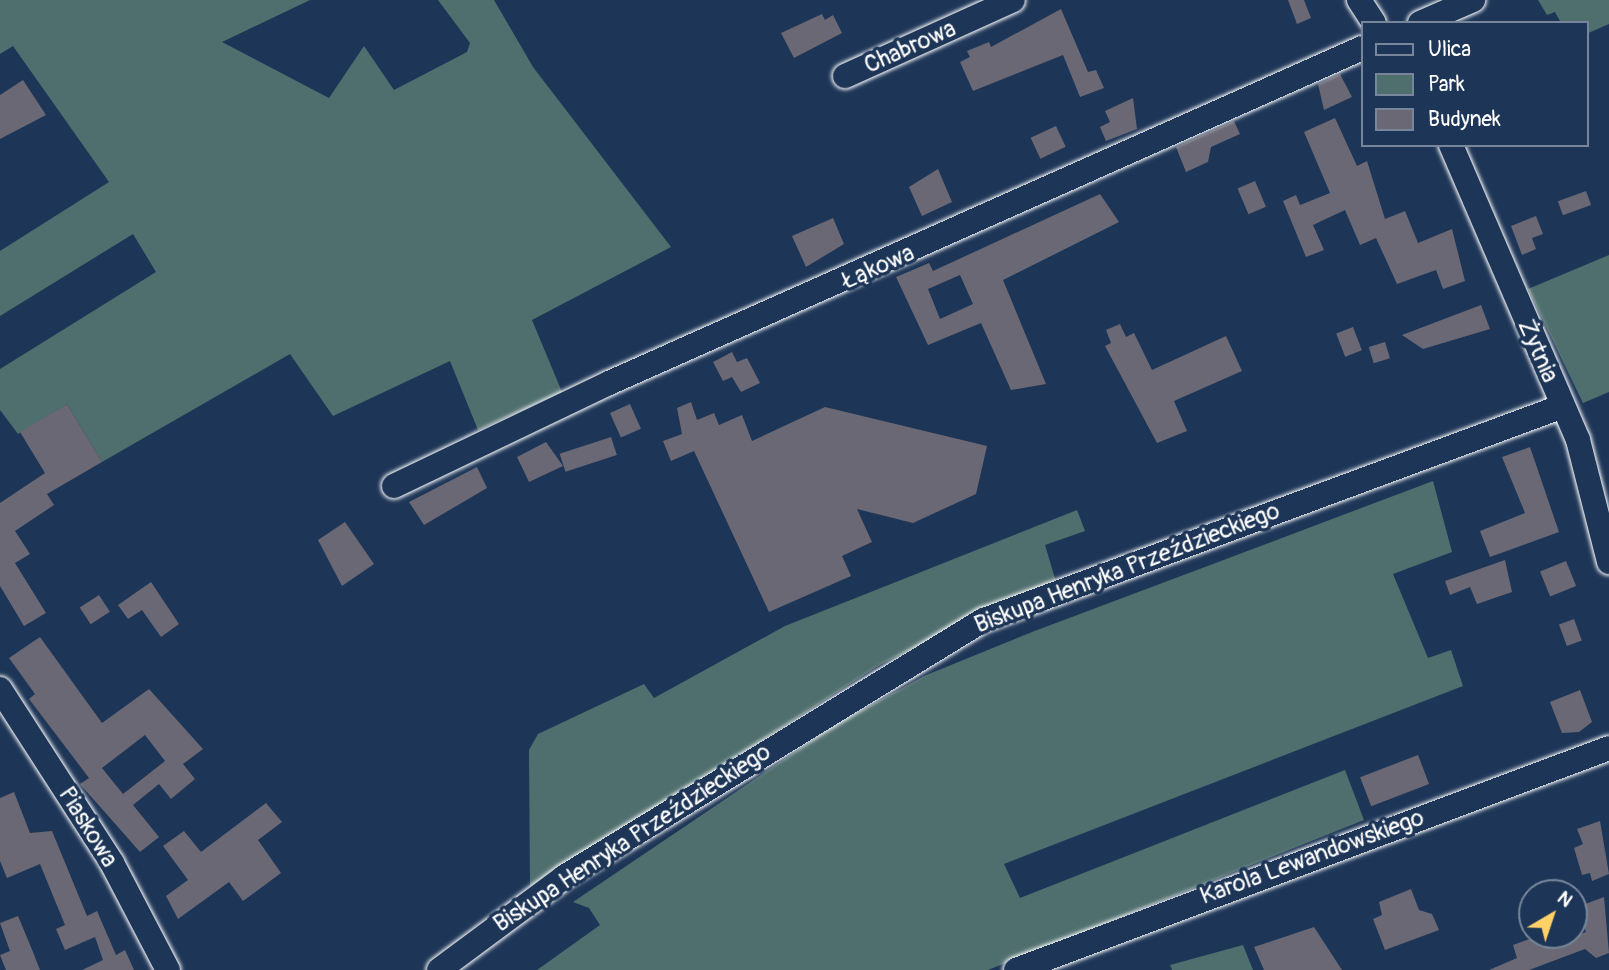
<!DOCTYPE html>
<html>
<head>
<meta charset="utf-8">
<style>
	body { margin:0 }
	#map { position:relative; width:1609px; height:970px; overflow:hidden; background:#1d3557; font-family:Pangolin,sans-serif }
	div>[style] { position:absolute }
	.green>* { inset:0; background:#4f6f6e }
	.building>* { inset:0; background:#6a6874; transform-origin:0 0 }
	.roads { filter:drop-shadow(0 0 2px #fff) drop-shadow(0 0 2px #fff) }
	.minor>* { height:24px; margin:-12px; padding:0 12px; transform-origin:12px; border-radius:12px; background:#1d3557 }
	span { translate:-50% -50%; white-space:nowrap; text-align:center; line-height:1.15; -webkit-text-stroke:7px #1d3557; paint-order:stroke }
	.street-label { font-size:24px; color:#fff }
	.legend { position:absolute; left:1361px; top:21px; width:228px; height:126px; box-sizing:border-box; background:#1d3557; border:2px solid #77869a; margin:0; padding:9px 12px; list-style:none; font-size:21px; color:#fff }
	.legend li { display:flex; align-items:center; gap:14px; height:35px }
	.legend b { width:35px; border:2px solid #77869a }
	.north { position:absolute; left:1518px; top:879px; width:70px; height:70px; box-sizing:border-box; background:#1d3557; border:2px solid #77869a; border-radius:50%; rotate:39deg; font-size:19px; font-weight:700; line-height:28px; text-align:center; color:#fff }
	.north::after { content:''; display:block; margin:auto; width:24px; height:32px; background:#ffd166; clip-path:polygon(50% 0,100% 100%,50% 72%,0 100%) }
</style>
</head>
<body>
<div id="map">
	<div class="green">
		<i style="clip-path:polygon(0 0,310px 0,222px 42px,329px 98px,364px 46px,394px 90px,467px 52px,470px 43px,438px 0,494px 0,533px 67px,671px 247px,532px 320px,562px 392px,478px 430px,450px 361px,333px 416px,290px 354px,102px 462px,67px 404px,18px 434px,0 410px,0 369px,156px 272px,133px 234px,0 316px,0 251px,109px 182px,13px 46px,0 54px)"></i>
		<i style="clip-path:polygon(1538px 0,1609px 0,1609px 24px,1586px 34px,1586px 23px,1561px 23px,1555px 12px,1547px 15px)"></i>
		<i style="clip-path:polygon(1609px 255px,1609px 392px,1583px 403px,1528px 289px)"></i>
		<i style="clip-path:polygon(1433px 481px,1452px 552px,1393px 574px,1428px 658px,1451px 650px,1463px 686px,1004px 864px,1020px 898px,1345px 770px,1364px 820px,988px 970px,537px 970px,600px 925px,589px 908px,573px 902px,835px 725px,924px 676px,1032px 632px)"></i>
		<i style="clip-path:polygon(1077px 510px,1085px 531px,1045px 545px,1057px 585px,964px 622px,878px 666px,530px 889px,529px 750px,538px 734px,644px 684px,654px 698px,785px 626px)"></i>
		<i style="clip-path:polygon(1243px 945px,1253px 970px,1172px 970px,1170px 965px)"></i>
	</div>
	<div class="building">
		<i style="clip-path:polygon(1288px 0,1304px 0,1311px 18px,1297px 24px)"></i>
		<i style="clip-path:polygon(1061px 9px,1088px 72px,1096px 70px,1104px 88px,1080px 97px,1063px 55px,973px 91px,960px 62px,970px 57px,967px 51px,989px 42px,991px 47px)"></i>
		<i style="clip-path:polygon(822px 14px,825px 20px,833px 15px,842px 33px,794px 58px,781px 33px)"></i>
		<i style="clip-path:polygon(1340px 74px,1352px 97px,1324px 110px,1318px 84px)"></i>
		<i style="clip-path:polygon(23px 80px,46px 115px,0 139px,0 95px)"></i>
		<i style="clip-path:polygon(1133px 98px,1137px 129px,1106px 141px,1100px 127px,1110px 122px,1105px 111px)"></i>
		<i style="clip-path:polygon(1335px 118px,1357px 166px,1367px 161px,1385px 219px,1405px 211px,1418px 243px,1452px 229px,1465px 281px,1443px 289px,1436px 270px,1397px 284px,1376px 238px,1360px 245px,1345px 210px,1313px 225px,1324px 250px,1306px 257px,1283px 201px,1296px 195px,1300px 205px,1330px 193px,1304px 132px)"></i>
		<i style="clip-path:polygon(1234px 121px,1240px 134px,1211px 147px,1208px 162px,1186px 172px,1176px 147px)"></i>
		<i style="left:1056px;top:126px;width:23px;height:28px;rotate:65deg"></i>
		<i style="clip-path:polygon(938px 169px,952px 202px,922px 216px,909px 187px)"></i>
		<i style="left:1255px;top:181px;width:28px;height:19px;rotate:67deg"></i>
		<i style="left:1586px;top:191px;width:15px;height:30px;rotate:70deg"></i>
		<i style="clip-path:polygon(evenodd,1100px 194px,1119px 222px,1003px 280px,1046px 384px,1011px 390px,981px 323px,928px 345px,896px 277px,929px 263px,933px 271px,1100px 194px,960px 275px,973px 304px,940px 319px,928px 289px,960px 275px)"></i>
		<i style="clip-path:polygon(1536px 216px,1543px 234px,1532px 238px,1536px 249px,1522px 255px,1511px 226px)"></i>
		<i style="clip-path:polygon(833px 218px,844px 244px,806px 267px,792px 236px)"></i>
		<i style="clip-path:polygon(1481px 305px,1490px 329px,1423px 349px,1402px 335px)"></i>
		<i style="clip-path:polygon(1120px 324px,1126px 337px,1134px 333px,1152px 370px,1226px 336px,1242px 371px,1174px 401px,1187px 431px,1157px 443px,1105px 346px,1111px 343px,1106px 330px)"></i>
		<i style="left:1353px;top:327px;width:25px;height:18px;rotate:69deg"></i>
		<i style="left:1385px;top:342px;width:17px;height:17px;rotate:73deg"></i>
		<i style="clip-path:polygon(732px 352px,737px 362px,747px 358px,760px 383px,741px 392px,732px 377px,723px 381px,713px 362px)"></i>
		<i style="clip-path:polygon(691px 402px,697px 420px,714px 413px,719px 425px,742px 415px,752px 441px,825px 407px,987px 446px,976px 494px,913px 523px,857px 509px,872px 542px,842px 556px,851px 576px,769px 612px,694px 451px,671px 461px,663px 441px,682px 434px,677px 408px)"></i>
		<i style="clip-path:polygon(67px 404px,102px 462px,47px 494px,54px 505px,15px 531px,30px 554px,15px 563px,46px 613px,24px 626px,0 586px,0 503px,45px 473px,20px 432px)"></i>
		<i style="left:630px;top:404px;width:27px;height:22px;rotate:66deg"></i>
		<i style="left:611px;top:437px;width:19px;height:54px;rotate:72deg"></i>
		<i style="clip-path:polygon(546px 442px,563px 466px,529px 482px,517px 457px)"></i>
		<i style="clip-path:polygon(1530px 447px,1559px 532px,1490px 557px,1480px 531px,1525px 513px,1502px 457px)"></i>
		<i style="clip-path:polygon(477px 467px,487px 488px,424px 525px,409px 502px)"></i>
		<i style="clip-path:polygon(345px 522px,374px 564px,342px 586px,318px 540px)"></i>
		<i style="clip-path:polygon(1505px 560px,1512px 592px,1477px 604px,1470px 587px,1450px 595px,1445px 581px)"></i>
		<i style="left:1566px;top:561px;width:27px;height:28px;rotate:68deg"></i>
		<i style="clip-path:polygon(151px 582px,179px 624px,161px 637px,142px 610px,128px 619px,118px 605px)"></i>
		<i style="left:99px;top:595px;width:20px;height:23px;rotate:57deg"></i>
		<i style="left:1574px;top:619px;width:23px;height:16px;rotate:70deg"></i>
		<i style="clip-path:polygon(evenodd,40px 637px,102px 723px,149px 689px,203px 749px,183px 764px,195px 779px,171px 799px,159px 784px,133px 805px,159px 837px,140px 852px,80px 784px,89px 778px,29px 699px,35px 694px,9px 658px,40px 637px,145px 735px,165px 761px,123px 794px,102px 768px,145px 735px)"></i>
		<i style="clip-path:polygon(1580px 690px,1592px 722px,1579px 732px,1562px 733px,1550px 702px)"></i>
		<i style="left:1418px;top:755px;width:31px;height:62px;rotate:69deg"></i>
		<i style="clip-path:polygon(14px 792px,30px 833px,52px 831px,87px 916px,97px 911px,116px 955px,125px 950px,134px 970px,82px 970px,103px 960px,95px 937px,65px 950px,56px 929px,65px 925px,40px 864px,7px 878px,0 861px,0 798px)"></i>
		<i style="clip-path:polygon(266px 803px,282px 822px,258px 840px,281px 873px,243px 901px,229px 882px,178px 919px,166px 896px,188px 880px,163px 846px,184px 831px,201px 852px)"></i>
		<i style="clip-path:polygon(1600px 821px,1609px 874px,1592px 881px,1590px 873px,1582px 875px,1574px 848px,1583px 844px,1577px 829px)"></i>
		<i style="clip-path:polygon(1411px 889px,1419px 910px,1432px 914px,1439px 930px,1385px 950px,1373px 919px,1382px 915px,1379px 902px)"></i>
		<i style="clip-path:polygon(1604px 897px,1609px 953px,1596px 958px,1585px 949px,1529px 970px,1489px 970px,1517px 958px,1513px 945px,1541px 935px,1546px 947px,1586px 932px,1577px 907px)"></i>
		<i style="clip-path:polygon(18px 916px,33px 952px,40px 970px,6px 970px,0 955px,10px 951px,0 923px)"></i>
		<i style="clip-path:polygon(1314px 927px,1342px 970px,1264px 970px,1254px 947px)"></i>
	</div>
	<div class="roads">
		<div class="minor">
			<i style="left:1359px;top:0;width:27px;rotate:57deg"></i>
			<i style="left:1420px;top:23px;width:58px;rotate:-23.5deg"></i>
			<i style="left:845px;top:76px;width:184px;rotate:-24.3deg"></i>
			<i style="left:1451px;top:145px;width:321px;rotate:66.7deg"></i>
			<i style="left:1578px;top:440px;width:126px;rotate:75.7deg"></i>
			<i style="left:394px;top:486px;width:238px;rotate:-25.6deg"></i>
			<i style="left:609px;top:383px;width:824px;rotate:-23.98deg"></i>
			<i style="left:0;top:689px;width:207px;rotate:57.2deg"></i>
			<i style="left:112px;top:863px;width:121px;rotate:62.4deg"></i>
			<i style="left:439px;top:970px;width:156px;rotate:-36.6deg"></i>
			<i style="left:564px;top:877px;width:492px;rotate:-31.5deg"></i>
			<i style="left:984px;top:620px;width:617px;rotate:-20.28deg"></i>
			<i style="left:1016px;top:970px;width:633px;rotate:-20.52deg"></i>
		</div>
	</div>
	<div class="street-label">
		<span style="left:910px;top:47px;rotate:-24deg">Chabrowa</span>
		<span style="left:878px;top:267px;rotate:-24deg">Łąkowa</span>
		<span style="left:1538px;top:351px;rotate:66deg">Żytnia</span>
		<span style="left:1127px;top:568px;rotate:-21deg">Biskupa Henryka Przeździeckiego</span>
		<span style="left:88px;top:827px;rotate:58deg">Piaskowa</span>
		<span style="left:632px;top:838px;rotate:-33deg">Biskupa Henryka Przeździeckiego</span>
		<span style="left:1312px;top:857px;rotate:-20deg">Karola Lewandowskiego</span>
	</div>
	<ul class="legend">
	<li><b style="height:9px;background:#1d3557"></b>Ulica</li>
	<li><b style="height:19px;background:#4f6f6e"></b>Park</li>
	<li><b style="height:19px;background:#6a6874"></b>Budynek</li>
	</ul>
	<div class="north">N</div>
</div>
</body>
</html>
